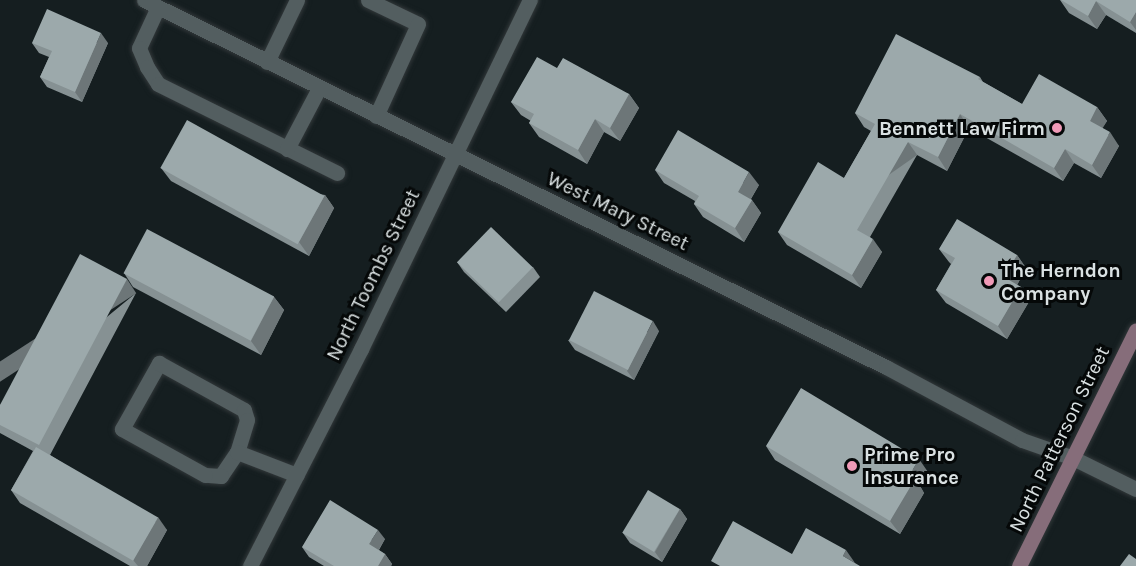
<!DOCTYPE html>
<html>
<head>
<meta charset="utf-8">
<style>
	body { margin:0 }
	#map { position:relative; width:1136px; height:566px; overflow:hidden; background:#151e20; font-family:Karla,sans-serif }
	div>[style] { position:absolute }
	.roads { filter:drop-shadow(0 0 2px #32383a) drop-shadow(0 0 2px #32383a) }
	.service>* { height:15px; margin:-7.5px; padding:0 7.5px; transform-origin:7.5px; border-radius:7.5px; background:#535e60 }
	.minor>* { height:15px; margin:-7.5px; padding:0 7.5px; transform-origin:7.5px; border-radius:7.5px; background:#535e60 }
	.secondary>* { height:15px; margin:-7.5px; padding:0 7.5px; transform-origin:7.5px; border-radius:7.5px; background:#866d7a }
	.wall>* { inset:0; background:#869193 }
	.shaded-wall>* { inset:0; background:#6d7678; transform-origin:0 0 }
	.building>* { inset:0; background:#9ca9ab; transform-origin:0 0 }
	.dots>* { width:16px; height:16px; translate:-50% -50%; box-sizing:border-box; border:3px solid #050808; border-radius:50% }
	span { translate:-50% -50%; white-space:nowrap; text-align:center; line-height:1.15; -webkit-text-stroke:6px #050808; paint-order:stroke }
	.poi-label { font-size:20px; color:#dae1e2; font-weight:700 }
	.right { translate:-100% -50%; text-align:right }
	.left { translate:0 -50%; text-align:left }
	.street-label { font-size:20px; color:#dae1e2 }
</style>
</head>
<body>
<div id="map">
	<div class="roads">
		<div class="service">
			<i style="left:368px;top:0;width:55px;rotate:25.6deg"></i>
			<i style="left:418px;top:24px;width:101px;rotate:114.5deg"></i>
			<i style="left:158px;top:7px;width:45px;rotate:114.9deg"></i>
			<i style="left:139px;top:48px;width:21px;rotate:67deg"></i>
			<i style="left:147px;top:67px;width:20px;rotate:57deg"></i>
			<i style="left:158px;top:84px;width:200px;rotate:26.4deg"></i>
			<i style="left:267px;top:62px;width:69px;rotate:-64.2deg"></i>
			<i style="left:287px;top:149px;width:69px;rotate:-62.3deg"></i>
			<i style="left:237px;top:452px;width:29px;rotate:124deg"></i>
			<i style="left:221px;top:476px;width:16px;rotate:-176deg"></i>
			<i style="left:205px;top:475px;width:95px;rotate:-151deg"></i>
			<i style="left:122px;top:429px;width:76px;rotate:-60.7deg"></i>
			<i style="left:159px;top:363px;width:97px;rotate:28.9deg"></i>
			<i style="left:244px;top:410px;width:10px;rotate:73deg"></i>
			<i style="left:247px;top:420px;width:34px;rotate:107deg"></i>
			<i style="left:237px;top:452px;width:64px;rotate:21deg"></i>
		</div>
		<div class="minor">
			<i style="left:144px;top:0;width:828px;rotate:26.32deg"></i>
			<i style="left:886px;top:367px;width:154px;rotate:28.2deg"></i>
			<i style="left:1022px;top:440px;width:54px;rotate:19.4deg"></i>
			<i style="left:1073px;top:458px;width:70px;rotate:26.2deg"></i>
			<i style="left:250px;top:566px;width:244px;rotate:-62.9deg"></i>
			<i style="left:361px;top:349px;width:388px;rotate:-64.2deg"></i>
		</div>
		<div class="secondary">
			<i style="left:1019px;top:566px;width:263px;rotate:-63.6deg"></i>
		</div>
	</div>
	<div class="wall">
		<i style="clip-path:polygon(1060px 0,1136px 0,1136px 33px,1106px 15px,1097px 29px,1069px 13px)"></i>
		<i style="clip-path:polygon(32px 43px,108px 43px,82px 102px,47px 87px,40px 77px,49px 57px,39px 53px)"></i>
		<i style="clip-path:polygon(557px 68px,629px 94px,639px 108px,620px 141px,604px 132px,587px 164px,539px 137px,529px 123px,531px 121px,521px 115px,511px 102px)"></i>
		<i style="clip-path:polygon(980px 77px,983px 82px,1022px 104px,1097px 107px,1107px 121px,1102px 128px,1119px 146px,1101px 178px,1074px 163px,1063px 181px,969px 128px,947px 171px,917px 155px,870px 237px,882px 252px,861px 288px,787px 245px,778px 232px,844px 178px,871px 131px,864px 127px,855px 113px)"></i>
		<i style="clip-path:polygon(161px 168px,325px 195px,334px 208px,309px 256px,171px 181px)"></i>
		<i style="clip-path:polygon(655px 170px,759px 185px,751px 199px,761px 213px,744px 242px,703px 217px,694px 204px,695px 201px,664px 183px)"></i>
		<i style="clip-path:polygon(939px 249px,1017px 255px,1026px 268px,1017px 285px,1021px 287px,1030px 300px,1007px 339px,946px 303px,936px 290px,951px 264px,949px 262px)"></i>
		<i style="clip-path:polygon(457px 262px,533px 267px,540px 277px,506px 312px,464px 272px)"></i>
		<i style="clip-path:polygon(124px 273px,274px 297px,284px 310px,261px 355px,133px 287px)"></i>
		<i style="clip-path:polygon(136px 293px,50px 455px,167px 530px,147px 566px,130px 566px,20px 503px,11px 490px,33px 451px,0 433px,0 405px)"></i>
		<i style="clip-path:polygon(659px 331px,634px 380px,575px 350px,568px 340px)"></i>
		<i style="clip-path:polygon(766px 446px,928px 472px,920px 486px,924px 493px,900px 534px,775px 460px)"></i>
		<i style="clip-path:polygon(680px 509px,687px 519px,662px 562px,630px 543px,623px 533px)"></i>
		<i style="clip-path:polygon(385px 539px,379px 550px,385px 554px,392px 564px,391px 566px,324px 566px,309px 557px,302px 547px)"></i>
	</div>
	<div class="shaded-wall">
		<i style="clip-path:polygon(1096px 1px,1106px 15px,1097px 29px,1088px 16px)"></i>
		<i style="clip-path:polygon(1136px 12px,1136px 30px,1130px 22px)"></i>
		<i style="clip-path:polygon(101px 33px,108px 43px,82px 102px,75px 92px)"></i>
		<i style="clip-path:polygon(629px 94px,639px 108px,620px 141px,610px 128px)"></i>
		<i style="clip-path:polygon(1097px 107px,1107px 121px,1099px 134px,1090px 121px)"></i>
		<i style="clip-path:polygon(960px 114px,969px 128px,947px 171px,938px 157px)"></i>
		<i style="clip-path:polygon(595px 119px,604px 132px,587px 164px,578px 150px)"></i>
		<i style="clip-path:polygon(1110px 132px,1119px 146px,1101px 178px,1092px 165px)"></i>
		<i style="left:908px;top:142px;width:16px;height:102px;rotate:55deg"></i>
		<i style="clip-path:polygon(1065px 149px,1074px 163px,1063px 181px,1054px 168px)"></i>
		<i style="clip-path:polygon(749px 172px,759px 185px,747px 205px,738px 192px)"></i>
		<i style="clip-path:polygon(325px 195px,334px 208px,309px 256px,299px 242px)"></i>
		<i style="clip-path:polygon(752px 200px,761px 213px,744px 242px,735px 228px)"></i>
		<i style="clip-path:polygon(873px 239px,882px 252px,861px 288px,852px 275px)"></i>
		<i style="clip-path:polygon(1017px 255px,1026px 268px,1014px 291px,1004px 277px)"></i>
		<i style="left:127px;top:279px;width:17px;height:188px;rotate:57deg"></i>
		<i style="clip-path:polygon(1021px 287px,1030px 300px,1007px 339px,998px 326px)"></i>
		<i style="clip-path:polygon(274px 297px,284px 310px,261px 355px,251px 341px)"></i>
		<i style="clip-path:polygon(653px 321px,659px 331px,634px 380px,627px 371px)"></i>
		<i style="clip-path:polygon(919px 459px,928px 472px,920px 486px,924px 493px,900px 534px,890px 521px,909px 476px)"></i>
		<i style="clip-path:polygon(680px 509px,687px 519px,662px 562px,655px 552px)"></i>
		<i style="clip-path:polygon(158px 517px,167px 530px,147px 566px,138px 566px,133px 560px)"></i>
		<i style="clip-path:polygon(378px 530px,385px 539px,376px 554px,369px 544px)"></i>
		<i style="clip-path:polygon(846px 550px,855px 563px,843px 556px)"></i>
		<i style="clip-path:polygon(385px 554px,392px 564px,391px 566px,378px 566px)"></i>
	</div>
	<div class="building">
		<i style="clip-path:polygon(1061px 0,1136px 0,1136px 12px,1130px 22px,1096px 1px,1088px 16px)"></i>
		<i style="clip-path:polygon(47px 9px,101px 33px,75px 92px,40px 77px,52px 51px,32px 43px)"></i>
		<i style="clip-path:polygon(896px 34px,980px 77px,978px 79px,1022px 104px,1039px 74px,1097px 107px,1090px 121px,1110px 132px,1092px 165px,1065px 149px,1054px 168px,960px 114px,938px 157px,908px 142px,857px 230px,873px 239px,852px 275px,778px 232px,818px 162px,844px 178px,875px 124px,855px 113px)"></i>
		<i style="clip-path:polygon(537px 57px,557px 68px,563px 58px,629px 94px,610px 128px,595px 119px,578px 150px,529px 123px,534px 114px,511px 102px)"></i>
		<i style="left:187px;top:120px;width:157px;height:55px;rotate:29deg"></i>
		<i style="clip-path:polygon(678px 130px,749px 172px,738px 192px,752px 200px,735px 228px,694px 204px,699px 196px,655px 170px)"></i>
		<i style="clip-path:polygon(957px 219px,1017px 255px,1004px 277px,1021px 287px,998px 326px,936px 290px,955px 258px,939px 249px)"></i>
		<i style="left:491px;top:227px;width:58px;height:49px;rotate:44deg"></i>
		<i style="left:147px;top:229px;width:144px;height:50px;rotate:28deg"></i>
		<i style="clip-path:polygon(80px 254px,127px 279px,39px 445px,0 425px,0 405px)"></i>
		<i style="left:594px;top:291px;width:66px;height:55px;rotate:27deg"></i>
		<i style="clip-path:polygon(801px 388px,919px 459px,909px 476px,915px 479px,890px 521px,766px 446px)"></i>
		<i style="left:36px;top:447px;width:141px;height:50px;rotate:30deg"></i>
		<i style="left:648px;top:490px;width:37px;height:50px;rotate:31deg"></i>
		<i style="clip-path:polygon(330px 500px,378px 530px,369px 544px,385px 554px,378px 566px,334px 566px,302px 547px)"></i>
		<i style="clip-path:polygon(733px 521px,792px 554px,806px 528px,846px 550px,843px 556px,860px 566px,720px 566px,711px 561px)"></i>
		<i style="clip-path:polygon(1129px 554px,1136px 559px,1136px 566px,1120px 566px)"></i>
	</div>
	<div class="dots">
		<i style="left:1057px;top:128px;background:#f09ab7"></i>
		<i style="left:989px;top:281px;background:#f09ab7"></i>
		<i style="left:852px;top:466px;background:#f09ab7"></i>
	</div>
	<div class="poi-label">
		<span class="right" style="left:1045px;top:128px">Bennett Law Firm</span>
		<span class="left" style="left:1001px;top:282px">The Herndon<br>Company</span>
		<span class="left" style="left:864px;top:466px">Prime Pro<br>Insurance</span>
	</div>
	<div class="street-label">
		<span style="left:618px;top:211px;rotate:26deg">West Mary Street</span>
		<span style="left:373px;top:275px;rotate:-64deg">North Toombs Street</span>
		<span style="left:1059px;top:439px;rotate:-64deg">North Patterson Street</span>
	</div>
</div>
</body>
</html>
